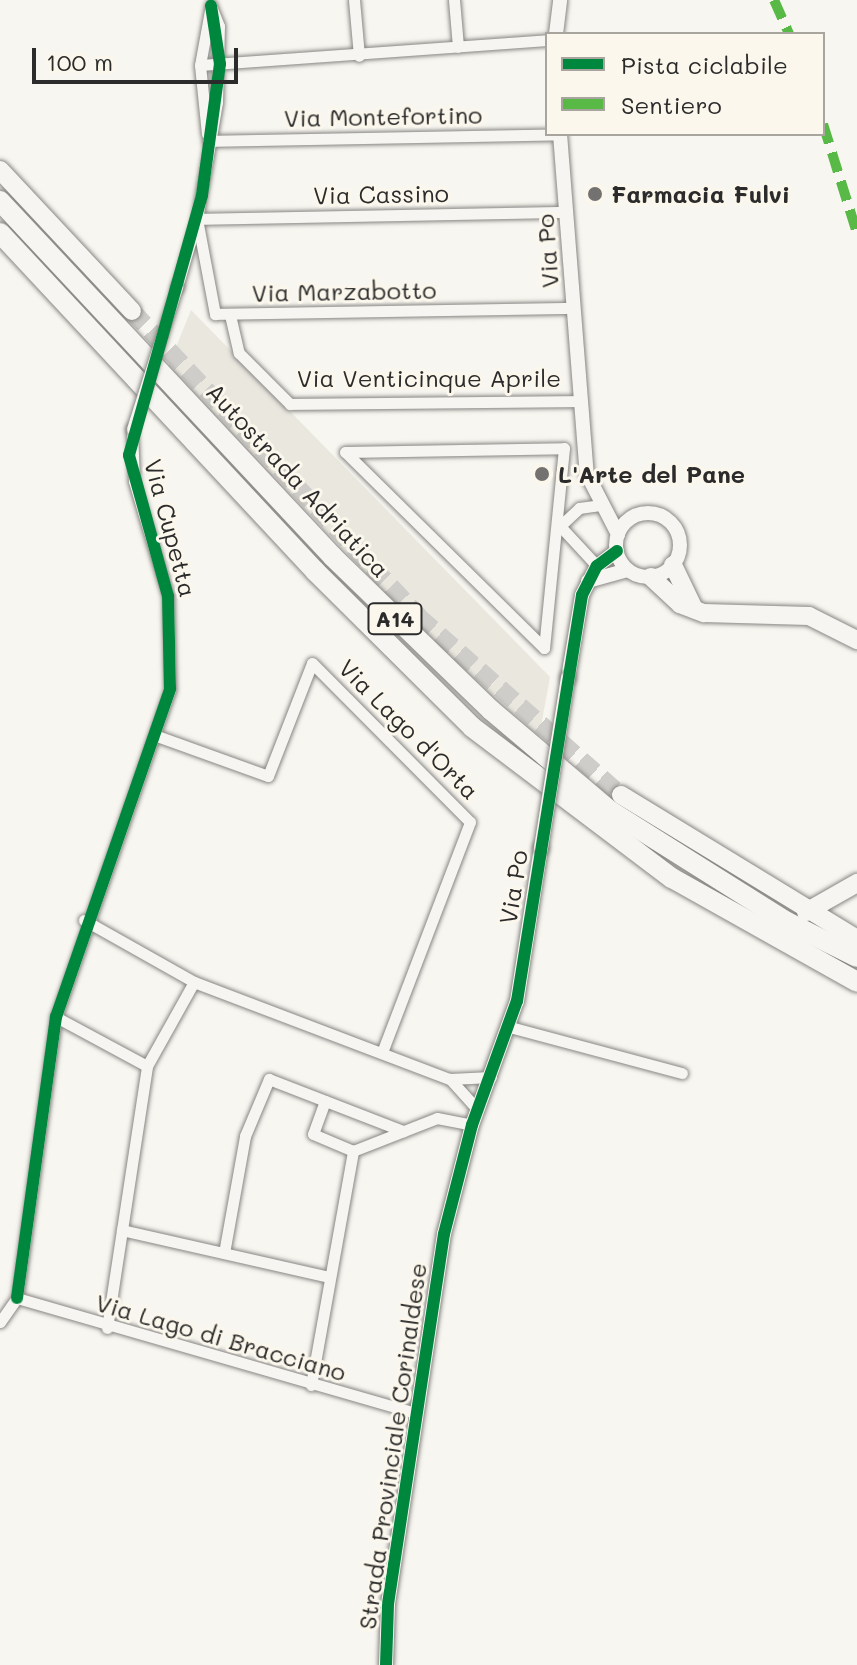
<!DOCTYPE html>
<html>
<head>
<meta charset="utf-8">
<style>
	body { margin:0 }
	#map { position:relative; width:857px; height:1665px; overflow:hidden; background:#f8f6f0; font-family:Mali,sans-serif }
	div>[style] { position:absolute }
	.green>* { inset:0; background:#e9e7de }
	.primary-tunnel>* { height:18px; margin-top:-9px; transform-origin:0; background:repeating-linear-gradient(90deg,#cfcdc9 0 18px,transparent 0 27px) }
	.roads { filter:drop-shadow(0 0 2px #878684) drop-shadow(0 0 2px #878684) }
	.minor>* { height:11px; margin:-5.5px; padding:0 5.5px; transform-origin:5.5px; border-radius:5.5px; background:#f6f5f1 }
	.tertiary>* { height:14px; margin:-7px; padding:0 7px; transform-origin:7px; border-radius:7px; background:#f6f5f1 }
	.tertiary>.ring { margin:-7px; padding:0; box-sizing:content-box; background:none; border:14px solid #f6f5f1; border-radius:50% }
	.primary>* { height:18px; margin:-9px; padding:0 9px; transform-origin:9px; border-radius:9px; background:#f6f5f1 }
	.motorway>* { height:20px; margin:-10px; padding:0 10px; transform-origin:10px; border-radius:10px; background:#f6f5f1 }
	.bridges { filter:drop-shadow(0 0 2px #878684) drop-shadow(0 0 2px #878684) }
	.minor-bridge>* { height:11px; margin:-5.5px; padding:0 5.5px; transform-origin:5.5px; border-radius:5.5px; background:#f6f5f1 }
	.tertiary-bridge>* { height:14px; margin:-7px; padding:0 7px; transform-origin:7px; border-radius:7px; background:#f6f5f1 }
	.quiet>* { height:10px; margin-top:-5px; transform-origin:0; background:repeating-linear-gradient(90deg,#58b947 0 20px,transparent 0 30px) }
	.cycleway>* { height:12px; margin:-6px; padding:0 6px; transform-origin:6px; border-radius:6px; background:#00873e }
	.dots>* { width:22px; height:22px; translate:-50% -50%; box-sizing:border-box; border:4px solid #fbf7ec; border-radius:50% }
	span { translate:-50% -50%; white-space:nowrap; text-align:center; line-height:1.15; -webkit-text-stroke:6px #fbf7ec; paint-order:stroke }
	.shield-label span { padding:2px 6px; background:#fbf7ec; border:2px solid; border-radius:6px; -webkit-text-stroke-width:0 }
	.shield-label { font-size:22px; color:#2b2b2b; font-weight:700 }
	.street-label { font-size:24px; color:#2b2b2b }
	.poi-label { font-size:24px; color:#2b2b2b; font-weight:700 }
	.left { translate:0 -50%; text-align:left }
	.legend { position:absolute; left:545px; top:32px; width:280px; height:104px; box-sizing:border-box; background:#fbf7ec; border:2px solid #a8a59f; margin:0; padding:10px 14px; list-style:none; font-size:24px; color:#2b2b2b }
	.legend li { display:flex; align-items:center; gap:16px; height:40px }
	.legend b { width:40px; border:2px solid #a8a59f }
	.scale { position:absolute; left:32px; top:48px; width:206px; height:36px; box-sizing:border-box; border:4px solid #2b2b2b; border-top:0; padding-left:10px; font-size:24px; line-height:28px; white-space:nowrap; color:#2b2b2b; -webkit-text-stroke:6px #fbf7ec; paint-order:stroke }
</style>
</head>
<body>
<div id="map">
	<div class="green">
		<i style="clip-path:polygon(191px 310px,550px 677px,539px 737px,440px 651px,168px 367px)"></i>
	</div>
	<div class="primary-tunnel">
		<i style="left:132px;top:311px;width:420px;rotate:46.8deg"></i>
		<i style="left:419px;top:617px;width:269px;rotate:41.4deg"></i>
	</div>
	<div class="roads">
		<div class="minor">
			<i style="left:354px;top:0;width:56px;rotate:84.9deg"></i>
			<i style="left:454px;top:0;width:47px;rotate:85.1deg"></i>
			<i style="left:200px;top:65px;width:348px;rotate:-4.1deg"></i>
			<i style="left:207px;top:134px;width:69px;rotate:-95.8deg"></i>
			<i style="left:200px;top:65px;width:61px;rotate:-79.6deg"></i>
			<i style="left:208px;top:141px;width:352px;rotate:-1.1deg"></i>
			<i style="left:197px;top:219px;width:97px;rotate:79.3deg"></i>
			<i style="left:215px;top:314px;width:358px;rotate:-1deg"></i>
			<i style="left:197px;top:219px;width:368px;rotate:-1.1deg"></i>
			<i style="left:177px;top:287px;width:71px;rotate:-73.6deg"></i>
			<i style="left:197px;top:219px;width:119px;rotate:-80.3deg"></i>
			<i style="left:217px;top:102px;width:76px;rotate:-88.5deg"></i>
			<i style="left:219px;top:26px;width:22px;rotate:-112deg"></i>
			<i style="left:230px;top:315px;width:39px;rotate:77deg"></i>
			<i style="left:239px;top:353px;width:72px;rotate:45deg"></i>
			<i style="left:290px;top:404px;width:291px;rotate:-0.6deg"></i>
			<i style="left:564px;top:448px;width:201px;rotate:95.7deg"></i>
			<i style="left:544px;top:648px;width:279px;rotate:-135.4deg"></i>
			<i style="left:345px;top:452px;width:219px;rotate:-1deg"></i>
			<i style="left:597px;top:566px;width:54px;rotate:-132.8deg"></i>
			<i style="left:560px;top:526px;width:26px;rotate:-43deg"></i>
			<i style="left:579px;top:508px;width:21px;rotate:-8deg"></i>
			<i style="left:157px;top:736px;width:118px;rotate:19.8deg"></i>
			<i style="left:268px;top:776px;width:121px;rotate:-68.7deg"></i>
			<i style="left:312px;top:663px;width:224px;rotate:45.2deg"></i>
			<i style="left:470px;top:822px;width:247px;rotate:110.9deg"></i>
			<i style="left:84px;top:920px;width:126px;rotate:29.4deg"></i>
			<i style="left:194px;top:982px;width:274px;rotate:20.8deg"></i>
			<i style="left:56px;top:1017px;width:103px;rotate:28.3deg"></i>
			<i style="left:510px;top:1027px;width:178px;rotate:15deg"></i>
			<i style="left:325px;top:1101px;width:35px;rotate:110deg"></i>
			<i style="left:313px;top:1134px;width:43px;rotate:23deg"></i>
			<i style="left:478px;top:1110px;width:42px;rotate:-132.1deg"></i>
			<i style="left:450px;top:1079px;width:41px;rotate:-2.8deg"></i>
			<i style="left:353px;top:1151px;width:90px;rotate:-21.4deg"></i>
			<i style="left:437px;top:1118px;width:36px;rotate:11deg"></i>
			<i style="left:122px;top:1230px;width:212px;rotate:12.8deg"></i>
			<i style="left:224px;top:1253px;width:119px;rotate:-79.8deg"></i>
			<i style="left:245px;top:1136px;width:62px;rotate:-67.2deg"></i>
			<i style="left:269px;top:1079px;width:144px;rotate:21.2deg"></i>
			<i style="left:17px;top:1298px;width:284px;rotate:-82.1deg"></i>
			<i style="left:56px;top:1017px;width:347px;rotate:-70.8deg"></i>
			<i style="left:170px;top:689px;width:93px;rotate:-91.2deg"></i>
			<i style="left:168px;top:596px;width:120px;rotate:-106.5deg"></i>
			<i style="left:134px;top:481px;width:52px;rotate:-92.2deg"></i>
			<i style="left:17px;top:1298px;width:414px;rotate:16.1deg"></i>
			<i style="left:0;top:1322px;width:29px;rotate:-55deg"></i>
			<i style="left:107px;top:1328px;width:265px;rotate:-81.3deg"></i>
			<i style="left:147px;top:1066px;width:96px;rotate:-60.8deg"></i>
			<i style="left:311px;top:1385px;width:238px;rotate:-79.8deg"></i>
		</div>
		<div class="tertiary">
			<i style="left:556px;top:34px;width:34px;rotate:-83deg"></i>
			<i style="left:560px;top:134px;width:341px;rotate:85.5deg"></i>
			<i style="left:587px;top:474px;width:68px;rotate:62.7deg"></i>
			<i class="ring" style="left:616px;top:513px;width:50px;height:50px"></i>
			<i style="left:588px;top:581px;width:41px;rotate:-15.4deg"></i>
			<i style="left:568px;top:678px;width:84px;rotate:-80.4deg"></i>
			<i style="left:582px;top:595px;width:33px;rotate:-63deg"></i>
			<i style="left:597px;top:566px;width:25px;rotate:-37deg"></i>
			<i style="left:386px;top:1665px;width:61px;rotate:-88.1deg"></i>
			<i style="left:388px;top:1604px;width:374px;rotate:-81.4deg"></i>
			<i style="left:444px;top:1234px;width:113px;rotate:-75.6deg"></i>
			<i style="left:472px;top:1125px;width:132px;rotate:-70.1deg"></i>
			<i style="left:517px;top:1001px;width:155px;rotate:-81.1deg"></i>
		</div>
		<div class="primary">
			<i style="left:0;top:170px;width:193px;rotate:46.9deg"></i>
			<i style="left:673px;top:565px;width:49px;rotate:64.5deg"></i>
			<i style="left:651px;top:577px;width:40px;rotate:43deg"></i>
			<i style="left:680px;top:604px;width:26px;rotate:21deg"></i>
			<i style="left:704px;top:613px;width:105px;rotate:1.6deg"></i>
			<i style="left:809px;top:616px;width:54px;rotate:26.6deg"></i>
			<i style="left:621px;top:795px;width:276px;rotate:31.4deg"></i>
			<i style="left:806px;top:912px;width:59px;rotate:-29.6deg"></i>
		</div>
		<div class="motorway">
			<i style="left:0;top:201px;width:487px;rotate:46.9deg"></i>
			<i style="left:333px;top:557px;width:220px;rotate:44.1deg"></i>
			<i style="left:491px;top:710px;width:155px;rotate:40.3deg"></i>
			<i style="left:609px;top:810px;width:210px;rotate:32.2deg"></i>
			<i style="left:787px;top:922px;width:78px;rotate:26.6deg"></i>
			<i style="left:0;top:233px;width:462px;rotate:47deg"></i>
			<i style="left:315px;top:571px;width:221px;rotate:44.8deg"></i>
			<i style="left:472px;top:727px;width:251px;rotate:37.1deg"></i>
			<i style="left:672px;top:878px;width:212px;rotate:29.3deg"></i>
		</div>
	</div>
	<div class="bridges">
		<div class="minor-bridge">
			<i style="left:132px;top:429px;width:149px;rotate:-72.4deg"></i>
		</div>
		<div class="tertiary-bridge">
			<i style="left:541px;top:848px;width:172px;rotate:-81deg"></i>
		</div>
	</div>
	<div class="quiet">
		<i style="left:774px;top:0;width:37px;rotate:66deg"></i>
		<i style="left:823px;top:124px;width:114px;rotate:72.7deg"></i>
	</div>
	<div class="cycleway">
		<i style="left:17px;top:1298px;width:284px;rotate:-82.1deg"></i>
		<i style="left:56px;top:1017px;width:347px;rotate:-70.8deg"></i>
		<i style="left:170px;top:689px;width:93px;rotate:-91.2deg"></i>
		<i style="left:168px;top:596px;width:146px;rotate:-105.5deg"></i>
		<i style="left:129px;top:455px;width:270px;rotate:-74.3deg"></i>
		<i style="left:202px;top:195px;width:132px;rotate:-82.2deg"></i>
		<i style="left:220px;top:64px;width:59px;rotate:-98.8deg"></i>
		<i style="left:386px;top:1665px;width:61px;rotate:-88.1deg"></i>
		<i style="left:388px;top:1604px;width:374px;rotate:-81.4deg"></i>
		<i style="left:444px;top:1234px;width:113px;rotate:-75.6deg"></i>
		<i style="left:472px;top:1125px;width:132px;rotate:-70.1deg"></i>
		<i style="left:517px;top:1001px;width:411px;rotate:-80.9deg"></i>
		<i style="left:582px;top:595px;width:33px;rotate:-63deg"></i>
		<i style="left:597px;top:566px;width:25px;rotate:-37deg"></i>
	</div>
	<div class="dots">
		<i style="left:595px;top:194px;background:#737270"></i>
		<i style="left:542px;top:474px;background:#737270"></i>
	</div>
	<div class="shield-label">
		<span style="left:395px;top:619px">A14</span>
	</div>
	<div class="street-label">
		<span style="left:383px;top:116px;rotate:-1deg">Via Montefortino</span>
		<span style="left:381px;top:194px;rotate:-1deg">Via Cassino</span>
		<span style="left:547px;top:251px;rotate:-94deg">Via Po</span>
		<span style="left:344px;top:291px;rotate:-1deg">Via Marzabotto</span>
		<span style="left:429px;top:378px">Via Venticinque Aprile</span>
		<span style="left:298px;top:480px;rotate:47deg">Autostrada Adriatica</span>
		<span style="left:171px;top:528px;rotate:75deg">Via Cupetta</span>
		<span style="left:409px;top:729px;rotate:45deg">Via Lago d'Orta</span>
		<span style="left:513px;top:887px;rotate:-81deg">Via Po</span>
		<span style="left:221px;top:1337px;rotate:16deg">Via Lago di Bracciano</span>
		<span style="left:392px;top:1446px;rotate:-82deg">Strada Provinciale Corinaldese</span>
	</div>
	<div class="poi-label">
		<span class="left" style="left:611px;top:194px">Farmacia Fulvi</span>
		<span class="left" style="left:558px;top:474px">L'Arte del Pane</span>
	</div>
	<ul class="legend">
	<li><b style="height:10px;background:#00873e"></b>Pista ciclabile</li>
	<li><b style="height:10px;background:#58b947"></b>Sentiero</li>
	</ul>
	<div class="scale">100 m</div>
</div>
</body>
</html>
